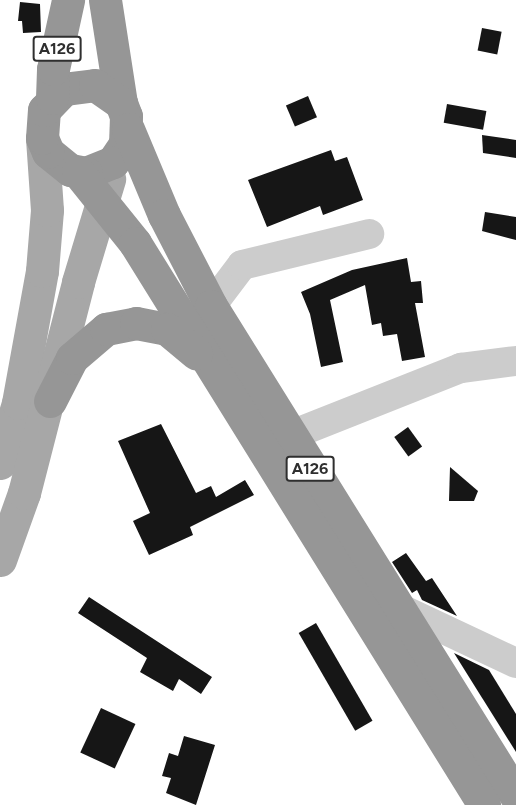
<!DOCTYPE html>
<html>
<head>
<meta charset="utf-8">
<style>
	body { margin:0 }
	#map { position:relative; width:516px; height:805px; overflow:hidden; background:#fff; font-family:Figtree,sans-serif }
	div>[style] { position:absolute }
	.building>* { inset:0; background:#161616; transform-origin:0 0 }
	.minor>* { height:30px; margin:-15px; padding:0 15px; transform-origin:15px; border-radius:15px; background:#ccc }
	.major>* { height:33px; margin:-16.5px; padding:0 16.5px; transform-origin:16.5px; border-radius:16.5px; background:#a7a7a7 }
	.highway>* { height:33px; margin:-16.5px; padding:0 16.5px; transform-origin:16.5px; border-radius:16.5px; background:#969696 }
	span { translate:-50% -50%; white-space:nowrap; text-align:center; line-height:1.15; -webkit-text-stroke:6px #fff; paint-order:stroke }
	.shield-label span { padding:2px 4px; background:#fff; border:2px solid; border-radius:4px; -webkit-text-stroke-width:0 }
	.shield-label { font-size:16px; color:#2f2f2f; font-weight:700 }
</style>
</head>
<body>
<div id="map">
	<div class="building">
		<i style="clip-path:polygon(20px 2px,40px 4px,41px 32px,23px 33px,22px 21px,18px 21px)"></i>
		<i style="left:482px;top:28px;width:20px;height:23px;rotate:11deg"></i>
		<i style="left:308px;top:96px;width:23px;height:24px;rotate:67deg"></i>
		<i style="left:447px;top:104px;width:40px;height:19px;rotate:10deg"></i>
		<i style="clip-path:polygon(482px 135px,516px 140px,516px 158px,483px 153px)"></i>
		<i style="clip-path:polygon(331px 150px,335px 161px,347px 157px,363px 200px,323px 215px,320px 206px,267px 227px,248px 180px)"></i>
		<i style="clip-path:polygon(485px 212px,516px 217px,516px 240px,482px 231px)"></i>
		<i style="clip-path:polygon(407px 258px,411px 282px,421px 281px,423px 303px,415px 303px,425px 357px,402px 361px,397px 334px,383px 336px,381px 323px,372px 325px,365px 285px,330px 300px,343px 362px,321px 367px,310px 314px,301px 292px,352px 270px)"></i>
		<i style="clip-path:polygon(161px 424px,196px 493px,211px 486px,216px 497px,245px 480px,254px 495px,190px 527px,193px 535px,149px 555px,133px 521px,150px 513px,118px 441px)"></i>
		<i style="left:408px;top:427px;width:24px;height:17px;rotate:54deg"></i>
		<i style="clip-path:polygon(450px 467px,478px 491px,474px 501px,449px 501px)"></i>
		<i style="clip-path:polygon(406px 553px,426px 581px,432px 578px,457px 616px,422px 600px,417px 590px,412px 593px,392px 562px)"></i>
		<i style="clip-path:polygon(89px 597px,212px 677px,201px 694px,179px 679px,173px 691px,140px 672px,147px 658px,78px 613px)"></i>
		<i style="left:316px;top:623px;width:113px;height:20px;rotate:60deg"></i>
		<i style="clip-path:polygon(454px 653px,489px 670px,516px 714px,516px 752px)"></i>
		<i style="left:101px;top:708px;width:38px;height:49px;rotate:25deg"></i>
		<i style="clip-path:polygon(184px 736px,215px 745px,196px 805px,166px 793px,171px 778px,162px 776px,169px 753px,178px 756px)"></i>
	</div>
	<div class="minor">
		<i style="left:211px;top:306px;width:51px;rotate:-52.9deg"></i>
		<i style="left:242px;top:265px;width:131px;rotate:-13.7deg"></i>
		<i style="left:289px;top:436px;width:185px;rotate:-21.6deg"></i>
		<i style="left:461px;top:368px;width:55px;rotate:-7.3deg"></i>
		<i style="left:399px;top:608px;width:129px;rotate:25.2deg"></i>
	</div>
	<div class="major">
		<i style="left:0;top:463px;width:63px;rotate:-73.3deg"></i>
		<i style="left:18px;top:403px;width:134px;rotate:-79.7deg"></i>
		<i style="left:42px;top:271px;width:61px;rotate:-85.3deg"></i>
		<i style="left:47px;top:210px;width:72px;rotate:-94deg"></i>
		<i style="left:0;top:560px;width:71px;rotate:-70.3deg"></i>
		<i style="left:24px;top:493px;width:218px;rotate:-75.6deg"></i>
		<i style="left:78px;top:282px;width:108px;rotate:-73.2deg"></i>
	</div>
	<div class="highway">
		<i style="left:105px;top:0;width:104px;rotate:81.2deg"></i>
		<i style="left:121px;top:103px;width:14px;rotate:69deg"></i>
		<i style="left:126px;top:116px;width:28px;rotate:92deg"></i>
		<i style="left:125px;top:144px;width:22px;rotate:124deg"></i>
		<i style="left:113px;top:162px;width:29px;rotate:158deg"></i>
		<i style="left:86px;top:173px;width:16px;rotate:-169deg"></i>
		<i style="left:70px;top:170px;width:28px;rotate:-141deg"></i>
		<i style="left:48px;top:152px;width:15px;rotate:-113deg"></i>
		<i style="left:42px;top:138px;width:28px;rotate:-86deg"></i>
		<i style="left:44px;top:110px;width:29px;rotate:-46deg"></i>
		<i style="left:64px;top:89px;width:31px;rotate:-7deg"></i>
		<i style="left:95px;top:85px;width:32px;rotate:35deg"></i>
		<i style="left:52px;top:98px;width:29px;rotate:-88deg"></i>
		<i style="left:53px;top:69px;width:71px;rotate:-77.7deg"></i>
		<i style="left:128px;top:129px;width:93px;rotate:67.3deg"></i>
		<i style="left:164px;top:215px;width:102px;rotate:62.7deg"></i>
		<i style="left:211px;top:306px;width:577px;rotate:58.1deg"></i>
		<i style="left:78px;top:172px;width:91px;rotate:51.2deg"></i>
		<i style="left:135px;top:243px;width:662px;rotate:58.16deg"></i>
		<i style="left:50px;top:401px;width:48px;rotate:-62.9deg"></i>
		<i style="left:72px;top:358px;width:45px;rotate:-40.5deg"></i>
		<i style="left:106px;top:329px;width:31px;rotate:-11deg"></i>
		<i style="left:136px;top:323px;width:32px;rotate:11deg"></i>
		<i style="left:167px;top:329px;width:38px;rotate:40deg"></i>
	</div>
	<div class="shield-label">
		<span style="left:57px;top:49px">A126</span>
		<span style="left:310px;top:469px">A126</span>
	</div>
</div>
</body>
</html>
